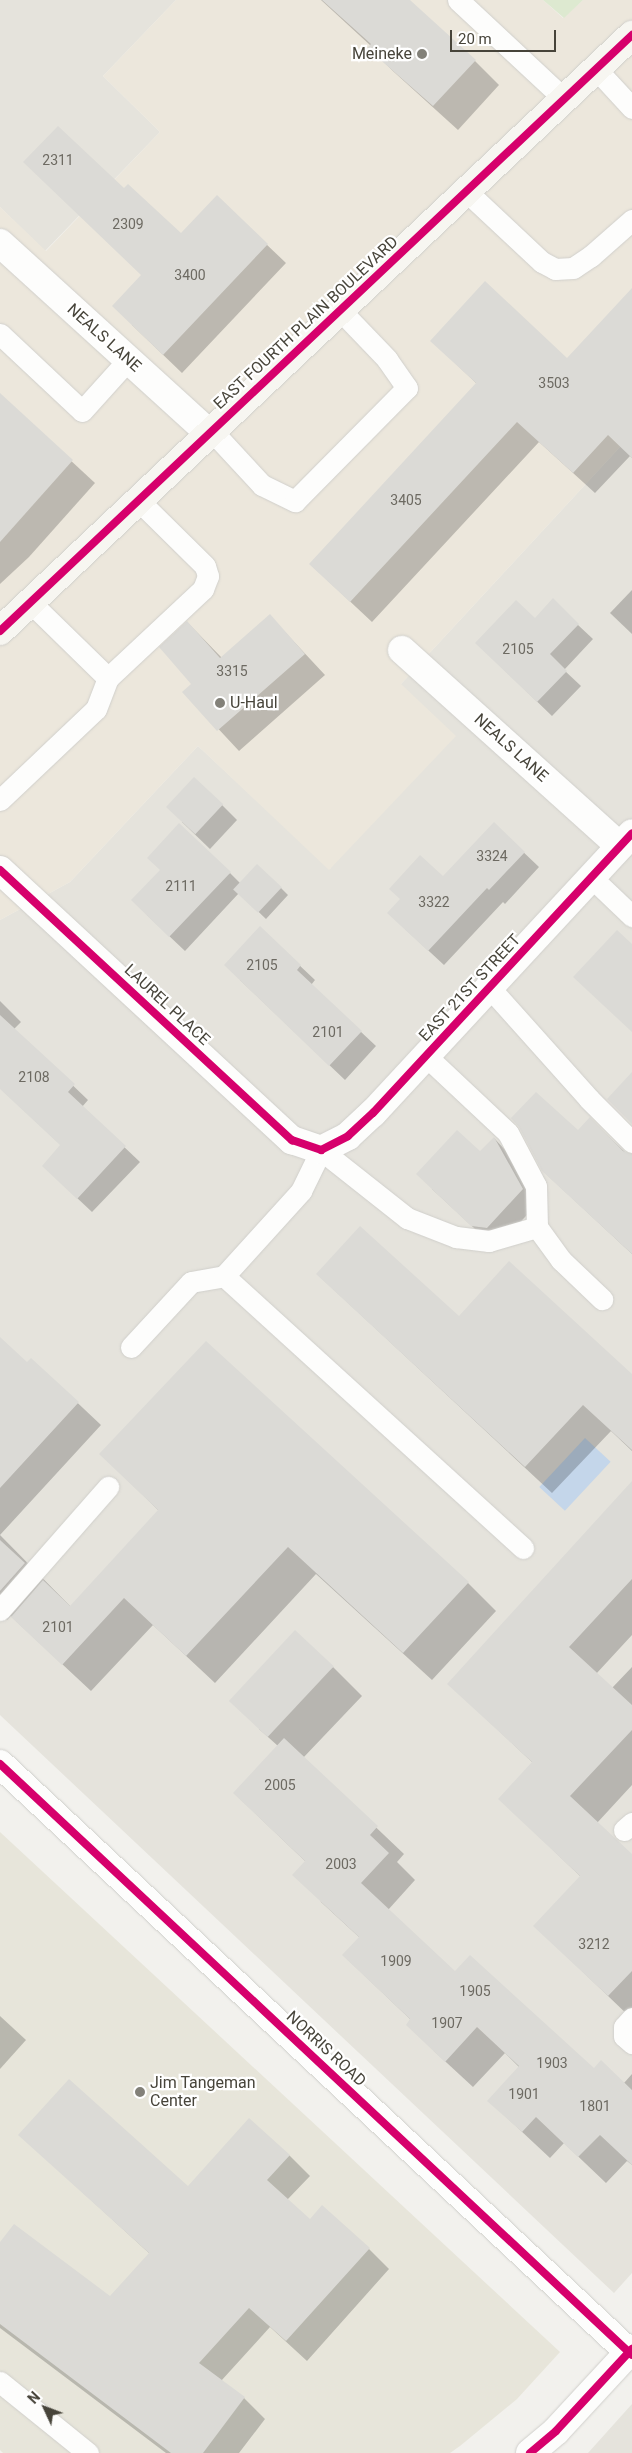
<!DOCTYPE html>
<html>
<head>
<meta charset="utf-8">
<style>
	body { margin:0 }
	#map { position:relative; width:632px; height:2453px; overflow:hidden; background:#f2f1ed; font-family:Roboto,sans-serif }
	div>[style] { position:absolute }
	.residential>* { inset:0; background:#e5e3dc }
	.commercial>* { inset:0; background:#ece7dc }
	.education>* { inset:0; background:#e7e5da }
	.green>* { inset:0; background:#dde9d0 }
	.water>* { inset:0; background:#c4d6ea; transform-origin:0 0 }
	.shadow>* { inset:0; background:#0003 }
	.building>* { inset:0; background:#dbdad6; transform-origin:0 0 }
	.roads { filter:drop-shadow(0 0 1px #d0cfcb) drop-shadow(0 0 1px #d0cfcb) }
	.service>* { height:21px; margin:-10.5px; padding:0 10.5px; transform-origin:10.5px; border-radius:10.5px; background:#fdfdfc }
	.minor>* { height:28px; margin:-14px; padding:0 14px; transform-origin:14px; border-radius:14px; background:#fdfdfc }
	.tertiary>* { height:28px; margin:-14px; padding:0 14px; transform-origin:14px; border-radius:14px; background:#fdfdfc }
	.secondary>* { height:28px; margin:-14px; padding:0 14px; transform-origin:14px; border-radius:14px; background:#f7f6f1 }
	.cycleway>* { height:8px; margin:-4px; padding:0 4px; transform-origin:4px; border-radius:4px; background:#d6006c }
	.dots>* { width:14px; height:14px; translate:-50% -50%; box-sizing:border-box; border:2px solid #fff; border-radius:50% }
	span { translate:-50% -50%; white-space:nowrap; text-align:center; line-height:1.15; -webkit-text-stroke:4.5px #fff; paint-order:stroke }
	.number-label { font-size:14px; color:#6d6a62 }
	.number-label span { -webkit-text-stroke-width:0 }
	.poi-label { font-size:16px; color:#47443a }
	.right { translate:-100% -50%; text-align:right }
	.left { translate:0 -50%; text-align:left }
	.street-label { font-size:16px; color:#47443a }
	.north { position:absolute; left:20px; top:2383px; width:50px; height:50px; -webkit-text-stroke:4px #fff; paint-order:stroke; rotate:313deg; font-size:14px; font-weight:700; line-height:20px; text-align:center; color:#47443a }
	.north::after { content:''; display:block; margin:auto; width:18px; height:22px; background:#47443a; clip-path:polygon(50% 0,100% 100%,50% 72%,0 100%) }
	.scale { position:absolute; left:450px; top:30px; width:106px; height:22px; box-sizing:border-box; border:2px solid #47443a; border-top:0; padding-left:6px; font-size:15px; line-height:18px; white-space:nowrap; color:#47443a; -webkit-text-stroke:4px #fff; paint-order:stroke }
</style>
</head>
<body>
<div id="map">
	<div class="residential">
		<i style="clip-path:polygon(0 0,176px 0,103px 76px,160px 132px,45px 251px,0 207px)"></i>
		<i style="clip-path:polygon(632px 434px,632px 2273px,614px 2293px,0 1715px,0 920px,70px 882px,198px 746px,330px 869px,400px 685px)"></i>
		<i style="clip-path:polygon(632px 2404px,632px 2453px,588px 2453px)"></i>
	</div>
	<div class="commercial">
		<i style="clip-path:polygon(176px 0,543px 0,563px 18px,583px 0,632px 0,632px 434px,401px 684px,456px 736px,329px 870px,198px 746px,70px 882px,0 920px,0 207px,46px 251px,160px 132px,103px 76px)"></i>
	</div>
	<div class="education">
		<i style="clip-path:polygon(0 1832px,560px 2352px,517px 2399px,460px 2446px,450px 2453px,3px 2453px,0 2450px)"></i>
	</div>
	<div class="green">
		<i style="clip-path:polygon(543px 0,583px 0,564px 18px)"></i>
	</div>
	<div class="water">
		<i style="left:585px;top:1438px;width:35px;height:67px;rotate:43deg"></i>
	</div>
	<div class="shadow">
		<i style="clip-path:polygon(321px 0,397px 0,475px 61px,499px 85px,458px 130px,394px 72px,369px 48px,371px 46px)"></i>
		<i style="clip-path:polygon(124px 189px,181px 235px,217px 197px,286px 263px,182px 373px,132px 325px,143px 275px)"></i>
		<i style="clip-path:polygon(632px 290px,632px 458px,630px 456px,595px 493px,539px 442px,372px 622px,310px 564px,477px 384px,432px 341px,568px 359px)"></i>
		<i style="clip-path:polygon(0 395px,95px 483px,29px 557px,0 584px)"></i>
		<i style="clip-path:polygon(632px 590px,632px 634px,610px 613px)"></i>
		<i style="clip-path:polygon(270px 616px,325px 675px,239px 751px,184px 692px,193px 684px,187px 622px,222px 658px)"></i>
		<i style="clip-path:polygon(535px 620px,578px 625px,593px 639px,564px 670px,581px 686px,552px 716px,492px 658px)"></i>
		<i style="clip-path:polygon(222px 805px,237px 820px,210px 849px,182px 822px)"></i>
		<i style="clip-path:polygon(494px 824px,539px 867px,505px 904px,503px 902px,444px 965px,404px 928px,443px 878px)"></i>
		<i style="clip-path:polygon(230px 873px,241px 884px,281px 888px,288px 895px,266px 919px,239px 893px,185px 951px,147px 915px)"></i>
		<i style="clip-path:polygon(260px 928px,315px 980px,311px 985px,376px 1046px,345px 1080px,240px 980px)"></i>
		<i style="clip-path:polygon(0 1001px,21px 1022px,14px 1029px,88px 1100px,82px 1107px,140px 1162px,92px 1212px,58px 1180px,62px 1146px,0 1088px)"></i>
		<i style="clip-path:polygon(590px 1119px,628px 1155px,632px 1155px,632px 1254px,543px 1171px)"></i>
		<i style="clip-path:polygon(494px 1138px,508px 1153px,537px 1204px,502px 1242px,488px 1241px,432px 1189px,480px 1153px)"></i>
		<i style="clip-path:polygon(317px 1274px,632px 1376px,632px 1451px,611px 1431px,552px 1493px)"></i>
		<i style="clip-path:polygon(0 1339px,27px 1364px,31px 1359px,101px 1425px,0 1535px)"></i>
		<i style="clip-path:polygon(101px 1454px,468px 1583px,496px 1611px,432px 1680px,316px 1574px,215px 1683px,153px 1625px,91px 1691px,16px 1621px,11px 1616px,7px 1620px,0 1613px,0 1535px,71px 1607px,159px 1511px)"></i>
		<i style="clip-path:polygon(632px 1483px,632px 1635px,596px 1674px,612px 1688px,632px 1667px,632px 1785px,597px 1823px,632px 1856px,632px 2019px,535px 1926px,581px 1877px,500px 1799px,533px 1763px,449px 1684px)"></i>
		<i style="clip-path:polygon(333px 1667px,362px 1696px,303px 1758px,404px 1854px,397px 1862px,415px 1880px,388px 1910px,456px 1973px,594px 2070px,624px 2083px,632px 2074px,632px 2165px,627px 2161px,606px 2183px,564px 2143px,550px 2158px,489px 2101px,519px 2067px,505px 2053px,473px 2087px,434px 2051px,411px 2020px,343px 1955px,360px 1938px,321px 1902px,306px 1862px,234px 1793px,278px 1746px,259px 1729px)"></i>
		<i style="clip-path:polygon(0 2016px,26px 2040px,0 2069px)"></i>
		<i style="clip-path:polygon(20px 2135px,188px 2188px,289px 2155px,310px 2176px,287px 2200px,310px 2221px,369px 2249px,389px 2269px,307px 2361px,270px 2327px,221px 2381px,244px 2398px,265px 2419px,239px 2453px,166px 2453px,0 2328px,0 2245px,110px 2297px,150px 2254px)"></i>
	</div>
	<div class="building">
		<i style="clip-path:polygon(322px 0,410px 0,476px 60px,433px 106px,367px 48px,371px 44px)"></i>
		<i style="clip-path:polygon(58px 126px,124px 188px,128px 184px,181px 233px,217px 195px,268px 244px,163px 355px,112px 306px,141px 275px,23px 162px)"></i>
		<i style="clip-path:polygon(485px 281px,567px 358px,632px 288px,632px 458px,608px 435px,573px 473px,517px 422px,350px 602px,309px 564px,476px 383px,430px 341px)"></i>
		<i style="clip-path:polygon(0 393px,73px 460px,0 542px)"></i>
		<i style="clip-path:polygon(553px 598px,579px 624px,550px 654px,567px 671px,537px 702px,475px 643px,516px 600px,535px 618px)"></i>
		<i style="clip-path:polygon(270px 614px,305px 654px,217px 731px,182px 692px,191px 684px,159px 647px,187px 621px,220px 658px)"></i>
		<i style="left:194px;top:777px;width:40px;height:41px;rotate:43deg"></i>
		<i style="clip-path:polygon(494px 822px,525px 852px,489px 890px,487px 888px,428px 951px,387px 913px,400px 899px,389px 889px,420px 855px,443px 876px)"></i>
		<i style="clip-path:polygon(179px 823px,231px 872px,169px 937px,131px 900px,160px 870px,147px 858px)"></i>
		<i style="left:257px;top:864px;width:34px;height:35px;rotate:43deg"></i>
		<i style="clip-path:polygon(260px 926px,301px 965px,297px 970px,362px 1031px,329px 1066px,224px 965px)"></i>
		<i style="clip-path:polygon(617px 930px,632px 944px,632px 1032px,573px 977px)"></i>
		<i style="clip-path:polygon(0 1015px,75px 1084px,68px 1092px,126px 1146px,77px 1199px,42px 1166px,60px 1145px,0 1089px)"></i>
		<i style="clip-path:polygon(632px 1072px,632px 1124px,607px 1099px)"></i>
		<i style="clip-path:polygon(536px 1092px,578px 1130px,590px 1117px,623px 1151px,632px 1154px,632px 1254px,542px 1171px,519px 1127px,511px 1118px)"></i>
		<i style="clip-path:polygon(457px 1130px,480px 1151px,494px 1137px,523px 1189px,487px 1228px,471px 1226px,416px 1174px)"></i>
		<i style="clip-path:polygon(360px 1226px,459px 1316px,509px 1261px,632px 1374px,632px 1450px,583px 1405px,525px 1467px,316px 1274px)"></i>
		<i style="clip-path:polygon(0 1337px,27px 1362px,31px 1358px,79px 1402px,0 1488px)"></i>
		<i style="clip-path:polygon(206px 1341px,469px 1582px,403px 1653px,288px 1547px,186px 1656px,124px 1598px,62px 1665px,11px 1617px,43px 1580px,70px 1606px,158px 1510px,99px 1454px)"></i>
		<i style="clip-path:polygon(632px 1481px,632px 1579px,569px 1647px,632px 1705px,632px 1730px,570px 1796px,632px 1854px,632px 1971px,608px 1996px,533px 1926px,580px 1876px,498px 1799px,532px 1762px,447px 1684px)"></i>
		<i style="clip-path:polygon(0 1540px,25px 1563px,0 1591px)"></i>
		<i style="left:295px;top:1630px;width:53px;height:97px;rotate:43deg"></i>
		<i style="clip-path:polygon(284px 1738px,378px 1826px,370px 1835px,389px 1853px,361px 1883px,455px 1971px,470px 1955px,594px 2068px,601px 2060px,632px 2090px,632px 2165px,600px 2135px,578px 2157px,536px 2117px,522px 2132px,487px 2101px,519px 2066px,477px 2027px,445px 2062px,406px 2025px,410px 2019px,342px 1955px,359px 1937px,292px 1875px,305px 1861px,233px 1793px)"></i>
		<i style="clip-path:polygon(69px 2079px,188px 2186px,249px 2118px,290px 2155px,267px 2180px,310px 2219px,322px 2205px,370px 2248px,286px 2341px,249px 2308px,199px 2363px,245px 2397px,203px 2453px,171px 2453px,0 2324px,0 2242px,14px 2224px,110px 2296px,149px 2253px,18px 2135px)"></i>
	</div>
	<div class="roads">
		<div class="service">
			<i style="left:458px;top:0;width:145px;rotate:43deg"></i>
			<i style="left:596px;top:69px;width:53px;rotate:47.3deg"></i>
			<i style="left:466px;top:191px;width:104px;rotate:43.1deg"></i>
			<i style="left:542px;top:262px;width:15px;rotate:28deg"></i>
			<i style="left:555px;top:269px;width:18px;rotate:-3deg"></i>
			<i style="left:573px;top:268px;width:22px;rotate:-34deg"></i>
			<i style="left:591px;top:256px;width:55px;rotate:-41.3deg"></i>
			<i style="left:0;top:334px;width:112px;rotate:43.2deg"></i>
			<i style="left:82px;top:411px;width:69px;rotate:-48deg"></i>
			<i style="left:212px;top:431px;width:74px;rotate:47.2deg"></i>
			<i style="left:262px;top:485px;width:37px;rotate:26deg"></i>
			<i style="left:295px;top:501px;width:159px;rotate:-45.3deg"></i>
			<i style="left:407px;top:388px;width:35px;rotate:-125deg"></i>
			<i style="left:387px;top:359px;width:68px;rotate:-133.8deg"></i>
			<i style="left:30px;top:602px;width:109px;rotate:44.3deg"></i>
			<i style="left:0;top:800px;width:132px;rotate:-43.5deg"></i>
			<i style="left:96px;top:709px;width:33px;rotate:-69deg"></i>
			<i style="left:108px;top:678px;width:130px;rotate:-43.1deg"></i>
			<i style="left:203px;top:589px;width:14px;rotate:-69deg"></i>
			<i style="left:208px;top:576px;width:10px;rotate:-107deg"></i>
			<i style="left:205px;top:566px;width:94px;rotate:-135.4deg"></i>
			<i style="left:591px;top:877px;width:57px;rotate:43.6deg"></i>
			<i style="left:489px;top:987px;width:150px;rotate:48.2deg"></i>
			<i style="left:589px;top:1099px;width:61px;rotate:45deg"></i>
			<i style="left:426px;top:1056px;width:112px;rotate:43.2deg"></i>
			<i style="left:508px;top:1133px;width:60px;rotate:62.2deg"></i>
			<i style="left:536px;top:1186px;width:41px;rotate:88.6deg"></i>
			<i style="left:537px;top:1227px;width:41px;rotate:54deg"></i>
			<i style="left:561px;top:1260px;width:57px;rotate:43.6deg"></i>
			<i style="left:131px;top:1347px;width:88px;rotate:-47.3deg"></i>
			<i style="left:191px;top:1282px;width:34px;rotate:-10deg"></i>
			<i style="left:523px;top:1548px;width:404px;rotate:-137.7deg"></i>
			<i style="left:224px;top:1276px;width:115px;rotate:-47.8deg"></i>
			<i style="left:301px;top:1191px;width:46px;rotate:-64deg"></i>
			<i style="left:321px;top:1150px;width:110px;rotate:38.3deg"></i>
			<i style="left:407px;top:1218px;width:53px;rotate:21.2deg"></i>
			<i style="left:456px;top:1237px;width:33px;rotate:7deg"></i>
			<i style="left:489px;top:1241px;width:50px;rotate:-16.3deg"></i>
			<i style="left:0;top:1610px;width:164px;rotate:-48.7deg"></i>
			<i style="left:624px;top:1830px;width:11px;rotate:-41deg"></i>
			<i style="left:632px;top:2018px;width:12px;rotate:132deg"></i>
			<i style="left:624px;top:2027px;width:9px;rotate:90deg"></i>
			<i style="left:624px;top:2036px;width:11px;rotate:41deg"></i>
			<i style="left:0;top:2382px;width:113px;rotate:38.9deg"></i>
		</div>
		<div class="minor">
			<i style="left:0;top:243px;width:282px;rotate:42.3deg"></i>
			<i style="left:402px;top:650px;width:293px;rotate:42deg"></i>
			<i style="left:0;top:870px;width:398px;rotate:42.8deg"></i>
			<i style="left:292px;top:1140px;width:31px;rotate:19deg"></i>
			<i style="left:321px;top:1150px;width:30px;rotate:-27deg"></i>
			<i style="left:348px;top:1136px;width:34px;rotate:-43deg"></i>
			<i style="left:373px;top:1113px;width:381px;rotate:-47.2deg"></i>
			<i style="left:0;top:1764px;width:865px;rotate:43.08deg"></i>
		</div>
		<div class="tertiary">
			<i style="left:530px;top:2453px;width:34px;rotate:-40deg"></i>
			<i style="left:556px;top:2431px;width:112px;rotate:-47.2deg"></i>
		</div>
		<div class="secondary">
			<i style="left:0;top:631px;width:869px;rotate:-43.32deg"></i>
		</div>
	</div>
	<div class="cycleway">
		<i style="left:0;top:631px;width:869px;rotate:-43.32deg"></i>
		<i style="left:0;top:870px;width:398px;rotate:42.8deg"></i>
		<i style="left:292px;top:1140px;width:31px;rotate:19deg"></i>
		<i style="left:321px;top:1150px;width:30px;rotate:-27deg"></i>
		<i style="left:348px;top:1136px;width:34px;rotate:-43deg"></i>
		<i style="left:373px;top:1113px;width:381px;rotate:-47.2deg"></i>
		<i style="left:0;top:1764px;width:865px;rotate:43.08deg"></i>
		<i style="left:530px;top:2453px;width:34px;rotate:-40deg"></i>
		<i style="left:556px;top:2431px;width:112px;rotate:-47.2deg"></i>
	</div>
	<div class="dots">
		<i style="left:422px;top:54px;background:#838179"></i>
		<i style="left:220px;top:703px;background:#838179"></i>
		<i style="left:140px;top:2092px;background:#838179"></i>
	</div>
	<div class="number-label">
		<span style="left:58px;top:160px">2311</span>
		<span style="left:128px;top:224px">2309</span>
		<span style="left:190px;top:275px">3400</span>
		<span style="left:554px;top:383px">3503</span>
		<span style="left:406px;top:500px">3405</span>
		<span style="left:518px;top:649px">2105</span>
		<span style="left:232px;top:671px">3315</span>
		<span style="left:492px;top:856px">3324</span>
		<span style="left:181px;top:886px">2111</span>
		<span style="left:434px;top:902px">3322</span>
		<span style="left:262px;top:965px">2105</span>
		<span style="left:328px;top:1032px">2101</span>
		<span style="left:34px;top:1077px">2108</span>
		<span style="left:58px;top:1627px">2101</span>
		<span style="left:280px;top:1785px">2005</span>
		<span style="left:341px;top:1864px">2003</span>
		<span style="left:594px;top:1944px">3212</span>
		<span style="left:396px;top:1961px">1909</span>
		<span style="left:475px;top:1991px">1905</span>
		<span style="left:447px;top:2023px">1907</span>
		<span style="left:552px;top:2063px">1903</span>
		<span style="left:524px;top:2094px">1901</span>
		<span style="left:595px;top:2106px">1801</span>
	</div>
	<div class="poi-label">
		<span class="right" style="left:412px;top:54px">Meineke</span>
		<span class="left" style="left:230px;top:703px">U-Haul</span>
		<span class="left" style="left:150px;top:2092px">Jim Tangeman<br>Center</span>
	</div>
	<div class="street-label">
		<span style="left:306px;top:323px;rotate:-43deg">EAST FOURTH PLAIN BOULEVARD</span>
		<span style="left:104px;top:338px;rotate:42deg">NEALS LANE</span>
		<span style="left:511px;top:748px;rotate:42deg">NEALS LANE</span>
		<span style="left:470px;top:988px;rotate:-47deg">EAST 21ST STREET</span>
		<span style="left:167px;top:1005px;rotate:43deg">LAUREL PLACE</span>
		<span style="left:326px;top:2049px;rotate:43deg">NORRIS ROAD</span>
	</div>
	<div class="north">N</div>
	<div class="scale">20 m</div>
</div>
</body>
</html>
